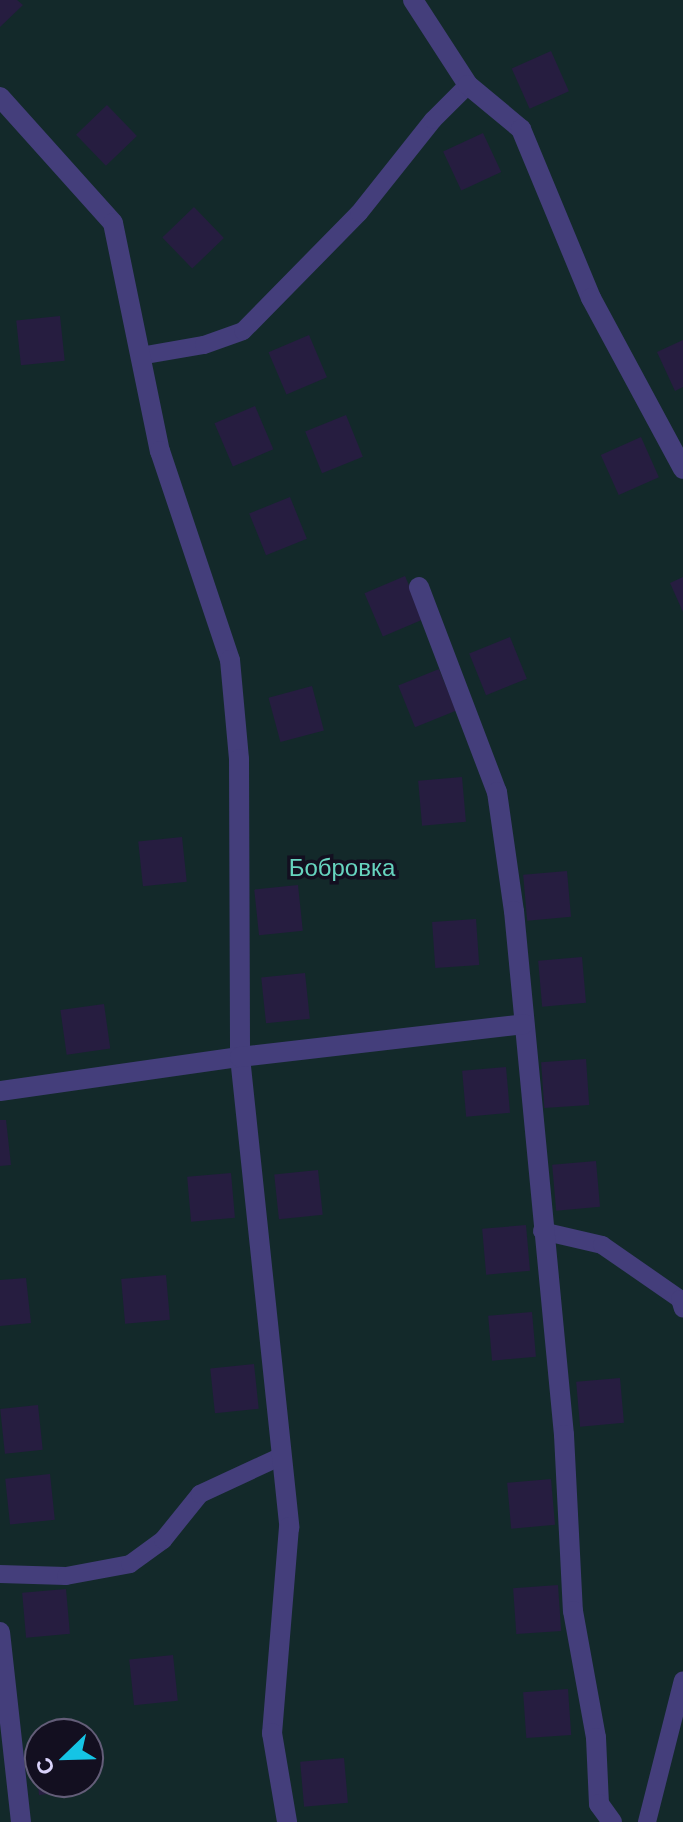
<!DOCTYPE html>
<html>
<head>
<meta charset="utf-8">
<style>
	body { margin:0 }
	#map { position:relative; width:683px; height:1822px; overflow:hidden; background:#130f20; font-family:Barlow,sans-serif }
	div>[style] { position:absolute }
	.green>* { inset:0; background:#13292a }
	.building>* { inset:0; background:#261d40; transform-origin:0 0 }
	.service>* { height:18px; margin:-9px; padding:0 9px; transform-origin:9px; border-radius:9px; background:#443e7b }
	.minor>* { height:20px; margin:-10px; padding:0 10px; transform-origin:10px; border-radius:10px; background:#443e7b }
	span { translate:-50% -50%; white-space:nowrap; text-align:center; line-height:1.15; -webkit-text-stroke:7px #130f20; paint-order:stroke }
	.park-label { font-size:24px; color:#66d4bf }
	.north { position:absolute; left:24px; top:1718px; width:80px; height:80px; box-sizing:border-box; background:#130f20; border:2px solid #635d78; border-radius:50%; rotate:247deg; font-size:22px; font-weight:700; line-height:32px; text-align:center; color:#dad3fb }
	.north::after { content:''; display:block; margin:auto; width:28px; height:36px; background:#15c4e5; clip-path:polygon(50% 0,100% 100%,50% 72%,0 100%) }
</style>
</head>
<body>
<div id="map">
	<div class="green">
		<i style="clip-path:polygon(evenodd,0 0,683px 0,683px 1822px,0 1822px,0 0,40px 1734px,88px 1734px,88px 1782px,40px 1782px,40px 1734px)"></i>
	</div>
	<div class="building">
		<i style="clip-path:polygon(0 0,17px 0,23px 5px,0 27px)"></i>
		<i style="left:551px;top:51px;width:44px;height:43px;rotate:66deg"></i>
		<i style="left:107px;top:105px;width:43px;height:43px;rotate:46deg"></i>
		<i style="left:483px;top:133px;width:43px;height:44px;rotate:65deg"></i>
		<i style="left:194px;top:207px;width:43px;height:44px;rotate:46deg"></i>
		<i style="left:60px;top:316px;width:45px;height:44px;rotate:84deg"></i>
		<i style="left:309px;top:335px;width:46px;height:44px;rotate:67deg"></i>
		<i style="clip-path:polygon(683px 340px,683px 387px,675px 391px,657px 352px)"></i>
		<i style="left:255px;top:406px;width:47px;height:44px;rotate:67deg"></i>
		<i style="left:346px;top:415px;width:45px;height:44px;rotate:68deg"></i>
		<i style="left:641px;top:437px;width:44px;height:44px;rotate:66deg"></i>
		<i style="left:290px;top:497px;width:45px;height:44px;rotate:68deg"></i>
		<i style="left:405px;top:576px;width:47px;height:44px;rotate:67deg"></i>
		<i style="clip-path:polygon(683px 577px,683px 612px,670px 583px)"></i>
		<i style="left:510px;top:637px;width:45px;height:44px;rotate:68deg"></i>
		<i style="left:439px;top:669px;width:45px;height:44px;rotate:68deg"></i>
		<i style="left:312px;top:686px;width:46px;height:45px;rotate:75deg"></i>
		<i style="left:462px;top:777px;width:45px;height:44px;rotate:85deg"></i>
		<i style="left:182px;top:837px;width:45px;height:44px;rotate:84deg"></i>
		<i style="left:567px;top:871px;width:46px;height:44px;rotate:85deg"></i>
		<i style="left:298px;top:885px;width:46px;height:44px;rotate:84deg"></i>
		<i style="left:476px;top:919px;width:46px;height:44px;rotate:86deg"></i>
		<i style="left:582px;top:957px;width:46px;height:44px;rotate:85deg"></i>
		<i style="left:305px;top:973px;width:46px;height:44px;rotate:84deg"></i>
		<i style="left:104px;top:1004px;width:45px;height:44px;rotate:82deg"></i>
		<i style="left:586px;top:1059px;width:46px;height:45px;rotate:86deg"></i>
		<i style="left:506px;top:1067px;width:46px;height:44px;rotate:85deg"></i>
		<i style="clip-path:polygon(0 1120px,6px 1120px,11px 1165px,0 1166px)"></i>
		<i style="left:596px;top:1161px;width:46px;height:44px;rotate:85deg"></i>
		<i style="left:318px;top:1170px;width:45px;height:44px;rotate:84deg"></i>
		<i style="left:231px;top:1173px;width:45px;height:44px;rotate:85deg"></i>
		<i style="left:526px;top:1225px;width:46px;height:44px;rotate:85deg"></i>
		<i style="left:166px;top:1275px;width:45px;height:45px;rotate:85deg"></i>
		<i style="clip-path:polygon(26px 1278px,31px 1323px,0 1326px,0 1280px)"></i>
		<i style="left:532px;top:1312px;width:45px;height:44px;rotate:85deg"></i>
		<i style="left:254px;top:1364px;width:45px;height:44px;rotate:84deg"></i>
		<i style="left:620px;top:1378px;width:45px;height:44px;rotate:85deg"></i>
		<i style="left:38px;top:1405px;width:45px;height:38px;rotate:84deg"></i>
		<i style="left:50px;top:1474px;width:46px;height:45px;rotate:84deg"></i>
		<i style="left:551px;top:1479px;width:46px;height:44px;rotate:85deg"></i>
		<i style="left:558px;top:1585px;width:46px;height:45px;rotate:86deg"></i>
		<i style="left:66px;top:1589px;width:45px;height:44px;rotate:85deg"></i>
		<i style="left:173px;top:1655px;width:46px;height:44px;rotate:84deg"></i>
		<i style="left:568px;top:1689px;width:46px;height:45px;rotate:86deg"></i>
		<i style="clip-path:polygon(34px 1749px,40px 1749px,40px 1782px,82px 1782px,83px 1790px,39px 1795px)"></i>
		<i style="left:344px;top:1758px;width:45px;height:44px;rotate:85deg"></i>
	</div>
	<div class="service">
		<i style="left:140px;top:356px;width:65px;rotate:-9.8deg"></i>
		<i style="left:204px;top:345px;width:41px;rotate:-19.7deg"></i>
		<i style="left:243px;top:331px;width:165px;rotate:-45.5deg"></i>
		<i style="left:359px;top:213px;width:119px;rotate:-51.5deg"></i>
		<i style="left:433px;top:120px;width:49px;rotate:-45deg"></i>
		<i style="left:542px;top:1231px;width:62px;rotate:13.1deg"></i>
		<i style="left:602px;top:1245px;width:95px;rotate:34.7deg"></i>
		<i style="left:680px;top:1299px;width:10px;rotate:73deg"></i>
		<i style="left:0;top:1574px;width:66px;rotate:1.7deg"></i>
		<i style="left:66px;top:1576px;width:65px;rotate:-10.6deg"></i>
		<i style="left:130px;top:1564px;width:41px;rotate:-36deg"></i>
		<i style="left:163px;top:1540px;width:59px;rotate:-51.2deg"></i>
		<i style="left:200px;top:1494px;width:90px;rotate:-24.9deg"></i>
		<i style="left:647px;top:1822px;width:146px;rotate:-75.8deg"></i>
	</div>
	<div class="minor">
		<i style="left:413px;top:0;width:101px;rotate:57.1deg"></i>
		<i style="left:468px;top:85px;width:69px;rotate:39.7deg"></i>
		<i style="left:521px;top:129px;width:183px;rotate:67.5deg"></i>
		<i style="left:591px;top:298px;width:194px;rotate:61.7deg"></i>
		<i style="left:0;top:97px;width:169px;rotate:48.1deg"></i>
		<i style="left:113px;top:223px;width:233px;rotate:78.4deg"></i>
		<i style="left:160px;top:451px;width:220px;rotate:71.5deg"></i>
		<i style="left:230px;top:660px;width:99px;rotate:84.8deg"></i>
		<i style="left:239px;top:759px;width:298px;rotate:89.8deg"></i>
		<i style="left:240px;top:1057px;width:473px;rotate:84deg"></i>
		<i style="left:289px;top:1527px;width:207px;rotate:94.7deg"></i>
		<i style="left:272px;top:1733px;width:90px;rotate:80.4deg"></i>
		<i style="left:419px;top:587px;width:219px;rotate:69.2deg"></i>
		<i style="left:497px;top:792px;width:120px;rotate:81.9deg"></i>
		<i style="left:514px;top:911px;width:526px;rotate:84.55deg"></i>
		<i style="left:564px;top:1435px;width:176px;rotate:87.1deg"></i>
		<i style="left:573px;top:1611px;width:129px;rotate:79.7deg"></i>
		<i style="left:596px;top:1738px;width:66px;rotate:87.4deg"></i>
		<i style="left:599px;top:1804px;width:22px;rotate:54deg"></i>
		<i style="left:0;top:1091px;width:242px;rotate:-8.1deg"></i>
		<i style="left:240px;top:1057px;width:286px;rotate:-6.6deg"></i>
		<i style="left:0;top:1632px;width:191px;rotate:83.7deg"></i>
	</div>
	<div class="park-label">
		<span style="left:342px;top:867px">Бобровка</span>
	</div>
	<div class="north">С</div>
</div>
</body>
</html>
